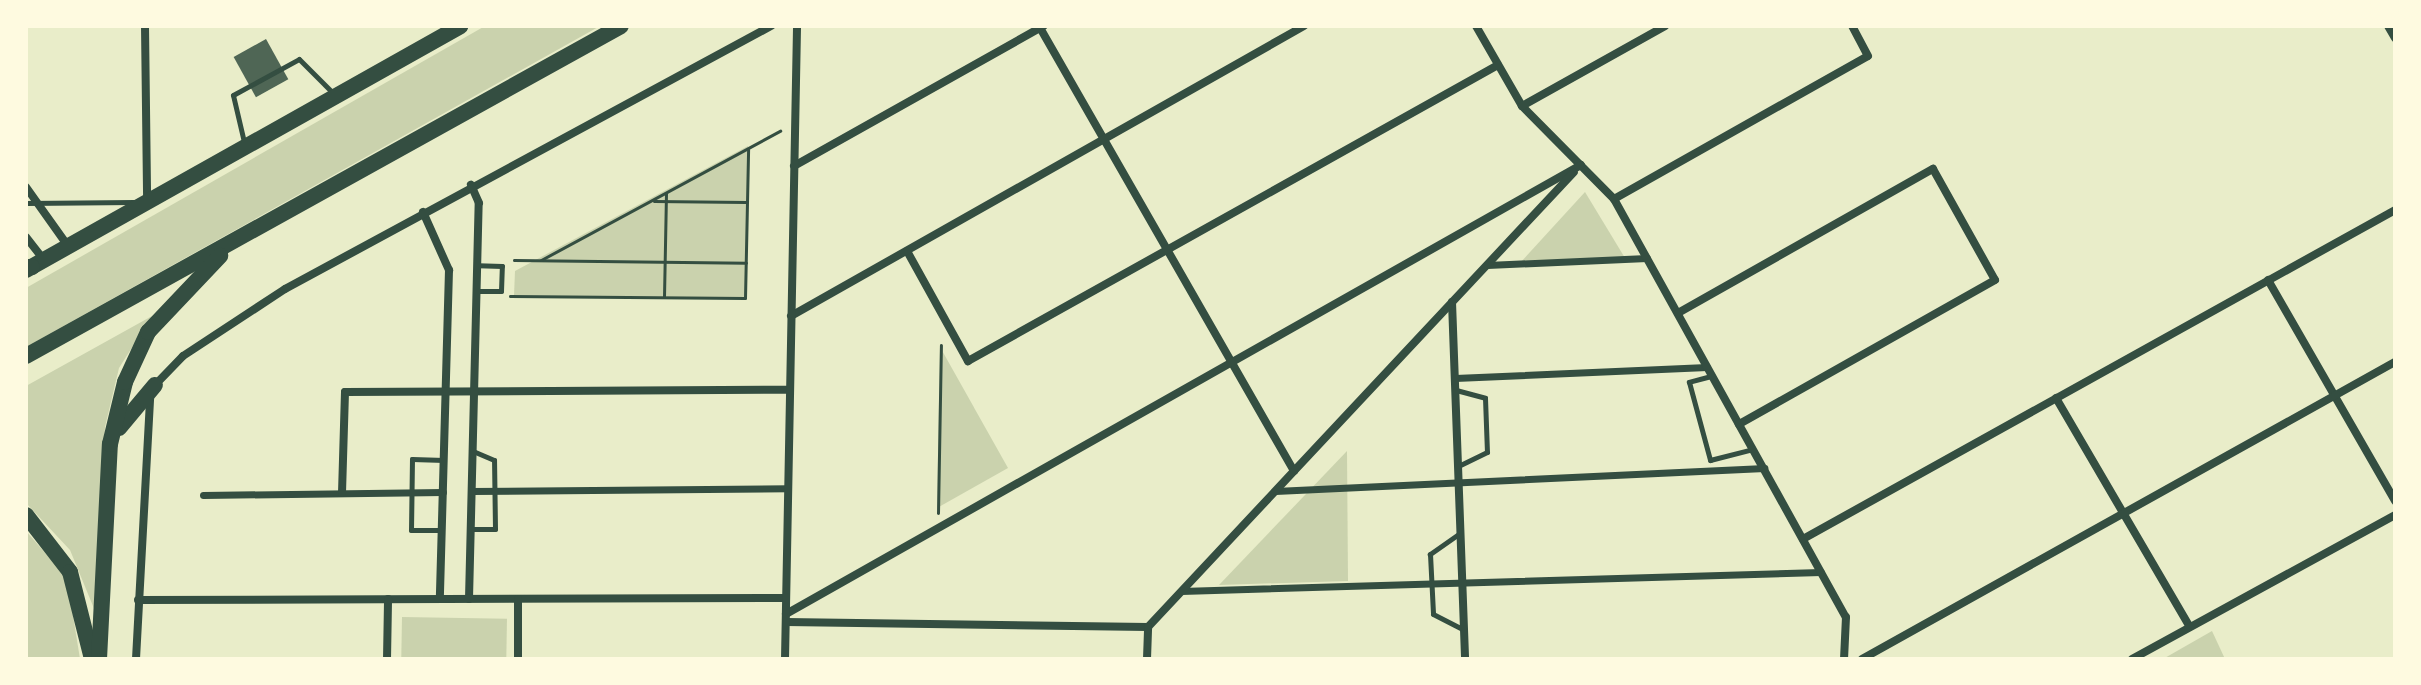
<!DOCTYPE html>
<html>
<head>
<meta charset="utf-8">
<style>
	body { margin:0 }
	#map { position:relative; width:2421px; height:685px; overflow:hidden; background:#e9edc9; font-family:Ubuntu,sans-serif }
	div>[style] { position:absolute }
	.green>* { inset:0; background:#cad2ad; transform-origin:0 0 }
	.building>* { inset:0; background:#4f6655; transform-origin:0 0 }
	.path>* { height:3px; margin:-1.5px; padding:0 1.5px; transform-origin:1.5px; border-radius:1.5px; background:#344e41 }
	.service>* { height:5px; margin:-2.5px; padding:0 2.5px; transform-origin:2.5px; border-radius:2.5px; background:#344e41 }
	.pedestrian>* { height:7px; margin:-3.5px; padding:0 3.5px; transform-origin:3.5px; border-radius:3.5px; background:#344e41 }
	.minor>* { height:8px; margin:-4px; padding:0 4px; transform-origin:4px; border-radius:4px; background:#344e41 }
	.primary>* { height:16px; margin:-8px; padding:0 8px; transform-origin:8px; border-radius:8px; background:#344e41 }
	.trunk>* { height:16px; margin:-8px; padding:0 8px; transform-origin:8px; border-radius:8px; background:#344e41 }
	span { translate:-50% -50%; white-space:nowrap; text-align:center; line-height:1.15; -webkit-text-stroke:6px #fefae0; paint-order:stroke }
	.frame { position:absolute; inset:0; border:28px solid #fefae0; pointer-events:none }
</style>
</head>
<body>
<div id="map">
	<div class="green">
		<i style="clip-path:polygon(485px 26px,600px 26px,26px 347px,26px 288px)"></i>
		<i style="clip-path:polygon(748px 146px,745px 298px,514px 296px,515px 271px)"></i>
		<i style="clip-path:polygon(1585px 192px,1625px 258px,1520px 263px)"></i>
		<i style="clip-path:polygon(152px 316px,119px 368px,105px 427px,95px 611px,70px 550px,26px 503px,26px 386px)"></i>
		<i style="clip-path:polygon(940px 347px,1008px 468px,937px 508px)"></i>
		<i style="clip-path:polygon(1347px 451px,1348px 581px,1219px 585px)"></i>
		<i style="clip-path:polygon(26px 531px,67px 578px,80px 659px,26px 659px)"></i>
		<i style="left:402px;top:617px;width:105px;height:42px;rotate:1deg"></i>
		<i style="clip-path:polygon(2212px 631px,2225px 659px,2163px 659px)"></i>
	</div>
	<div class="building">
		<i style="left:266px;top:39px;width:46px;height:37px;rotate:61deg"></i>
	</div>
	<div class="path">
		<i style="left:654px;top:201px;width:92px;rotate:0.6deg"></i>
		<i style="left:514px;top:260px;width:232px;rotate:0.7deg"></i>
		<i style="left:541px;top:260px;width:272px;rotate:-28.4deg"></i>
		<i style="left:510px;top:296px;width:235px;rotate:0.5deg"></i>
		<i style="left:745px;top:298px;width:149px;rotate:-88.8deg"></i>
		<i style="left:664px;top:297px;width:104px;rotate:-88.9deg"></i>
		<i style="left:938px;top:513px;width:168px;rotate:-89deg"></i>
	</div>
	<div class="service">
		<i style="left:244px;top:142px;width:48px;rotate:-103.2deg"></i>
		<i style="left:233px;top:95px;width:75px;rotate:-28.6deg"></i>
		<i style="left:299px;top:59px;width:47px;rotate:45deg"></i>
		<i style="left:26px;top:203px;width:108px;rotate:-0.5deg"></i>
		<i style="left:477px;top:291px;width:24px"></i>
		<i style="left:501px;top:291px;width:25px;rotate:-88deg"></i>
		<i style="left:502px;top:266px;width:24px;rotate:-178deg"></i>
		<i style="left:1711px;top:376px;width:23px;rotate:165deg"></i>
		<i style="left:1689px;top:382px;width:81px;rotate:74.9deg"></i>
		<i style="left:1710px;top:460px;width:44px;rotate:-14.3deg"></i>
		<i style="left:1456px;top:390px;width:30px;rotate:15deg"></i>
		<i style="left:1485px;top:398px;width:54px;rotate:87.9deg"></i>
		<i style="left:1487px;top:452px;width:32px;rotate:154deg"></i>
		<i style="left:471px;top:529px;width:24px"></i>
		<i style="left:495px;top:529px;width:69px;rotate:-90.8deg"></i>
		<i style="left:494px;top:460px;width:23px;rotate:-157deg"></i>
		<i style="left:441px;top:530px;width:30px;rotate:180deg"></i>
		<i style="left:411px;top:530px;width:71px;rotate:-89.2deg"></i>
		<i style="left:412px;top:459px;width:32px;rotate:2deg"></i>
		<i style="left:1460px;top:533px;width:37px;rotate:145deg"></i>
		<i style="left:1430px;top:554px;width:60px;rotate:87.1deg"></i>
		<i style="left:1433px;top:614px;width:34px;rotate:27deg"></i>
	</div>
	<div class="pedestrian">
		<i style="left:1487px;top:265px;width:160px;rotate:-2.5deg"></i>
		<i style="left:1455px;top:378px;width:252px;rotate:-2.5deg"></i>
		<i style="left:471px;top:491px;width:317px;rotate:-0.5deg"></i>
		<i style="left:1275px;top:491px;width:490px;rotate:-2.7deg"></i>
		<i style="left:203px;top:495px;width:240px;rotate:-0.7deg"></i>
		<i style="left:1181px;top:591px;width:640px;rotate:-1.7deg"></i>
	</div>
	<div class="minor">
		<i style="left:145px;top:26px;width:175px;rotate:89.3deg"></i>
		<i style="left:1039px;top:26px;width:513px;rotate:60.19deg"></i>
		<i style="left:1476px;top:26px;width:92px;rotate:60.1deg"></i>
		<i style="left:1522px;top:106px;width:131px;rotate:45.3deg"></i>
		<i style="left:1614px;top:199px;width:478px;rotate:61deg"></i>
		<i style="left:1846px;top:617px;width:42px;rotate:92.7deg"></i>
		<i style="left:2388px;top:26px;width:14px;rotate:60deg"></i>
		<i style="left:1522px;top:106px;width:164px;rotate:-29.2deg"></i>
		<i style="left:794px;top:166px;width:286px;rotate:-29.3deg"></i>
		<i style="left:26px;top:187px;width:72px;rotate:54.6deg"></i>
		<i style="left:1614px;top:199px;width:291px;rotate:-29.4deg"></i>
		<i style="left:1868px;top:56px;width:34px;rotate:-118deg"></i>
		<i style="left:423px;top:212px;width:64px;rotate:65.9deg"></i>
		<i style="left:449px;top:270px;width:329px;rotate:91.6deg"></i>
		<i style="left:26px;top:237px;width:29px;rotate:52deg"></i>
		<i style="left:907px;top:251px;width:126px;rotate:61deg"></i>
		<i style="left:968px;top:361px;width:607px;rotate:-29.18deg"></i>
		<i style="left:2268px;top:280px;width:255px;rotate:60.1deg"></i>
		<i style="left:1452px;top:302px;width:357px;rotate:87.9deg"></i>
		<i style="left:1678px;top:313px;width:293px;rotate:-29.5deg"></i>
		<i style="left:1933px;top:169px;width:127px;rotate:60.8deg"></i>
		<i style="left:1995px;top:280px;width:294px;rotate:150.6deg"></i>
		<i style="left:791px;top:316px;width:589px;rotate:-29.48deg"></i>
		<i style="left:155px;top:385px;width:40px;rotate:-46deg"></i>
		<i style="left:183px;top:356px;width:122px;rotate:-33.3deg"></i>
		<i style="left:285px;top:289px;width:553px;rotate:-28.42deg"></i>
		<i style="left:2056px;top:398px;width:265px;rotate:59.7deg"></i>
		<i style="left:342px;top:493px;width:101px;rotate:-88.3deg"></i>
		<i style="left:345px;top:392px;width:445px;rotate:-0.3deg"></i>
		<i style="left:1803px;top:539px;width:677px;rotate:-29.06deg"></i>
		<i style="left:469px;top:599px;width:396px;rotate:-88.6deg"></i>
		<i style="left:479px;top:203px;width:20px;rotate:-114deg"></i>
		<i style="left:138px;top:600px;width:648px;rotate:-0.18deg"></i>
		<i style="left:786px;top:614px;width:913px;rotate:-29.46deg"></i>
		<i style="left:786px;top:622px;width:362px;rotate:0.8deg"></i>
		<i style="left:1148px;top:627px;width:623px;rotate:-46.89deg"></i>
		<i style="left:136px;top:659px;width:261px;rotate:-86.9deg"></i>
		<i style="left:387px;top:659px;width:60px;rotate:-89deg"></i>
		<i style="left:518px;top:659px;width:60px;rotate:-90deg"></i>
		<i style="left:785px;top:659px;width:633px;rotate:-88.91deg"></i>
		<i style="left:1147px;top:659px;width:32px;rotate:-88deg"></i>
		<i style="left:1862px;top:659px;width:610px;rotate:-29.13deg"></i>
		<i style="left:2132px;top:659px;width:300px;rotate:-28.7deg"></i>
	</div>
	<div class="primary">
		<i style="left:26px;top:270px;width:498px;rotate:-29.3deg"></i>
		<i style="left:26px;top:356px;width:680px;rotate:-29.01deg"></i>
		<i style="left:119px;top:428px;width:56px;rotate:-50.1deg"></i>
		<i style="left:26px;top:515px;width:72px;rotate:52.3deg"></i>
		<i style="left:70px;top:572px;width:90px;rotate:75.8deg"></i>
		<i style="left:99px;top:659px;width:215px;rotate:-87.1deg"></i>
		<i style="left:110px;top:444px;width:64px;rotate:-76.4deg"></i>
		<i style="left:125px;top:382px;width:55px;rotate:-65.3deg"></i>
		<i style="left:148px;top:332px;width:105px;rotate:-46.5deg"></i>
	</div>
	<div class="trunk">
		<i style="left:26px;top:267px;width:6px"></i>
	</div>
	<div class="frame"></div>
</div>
</body>
</html>
